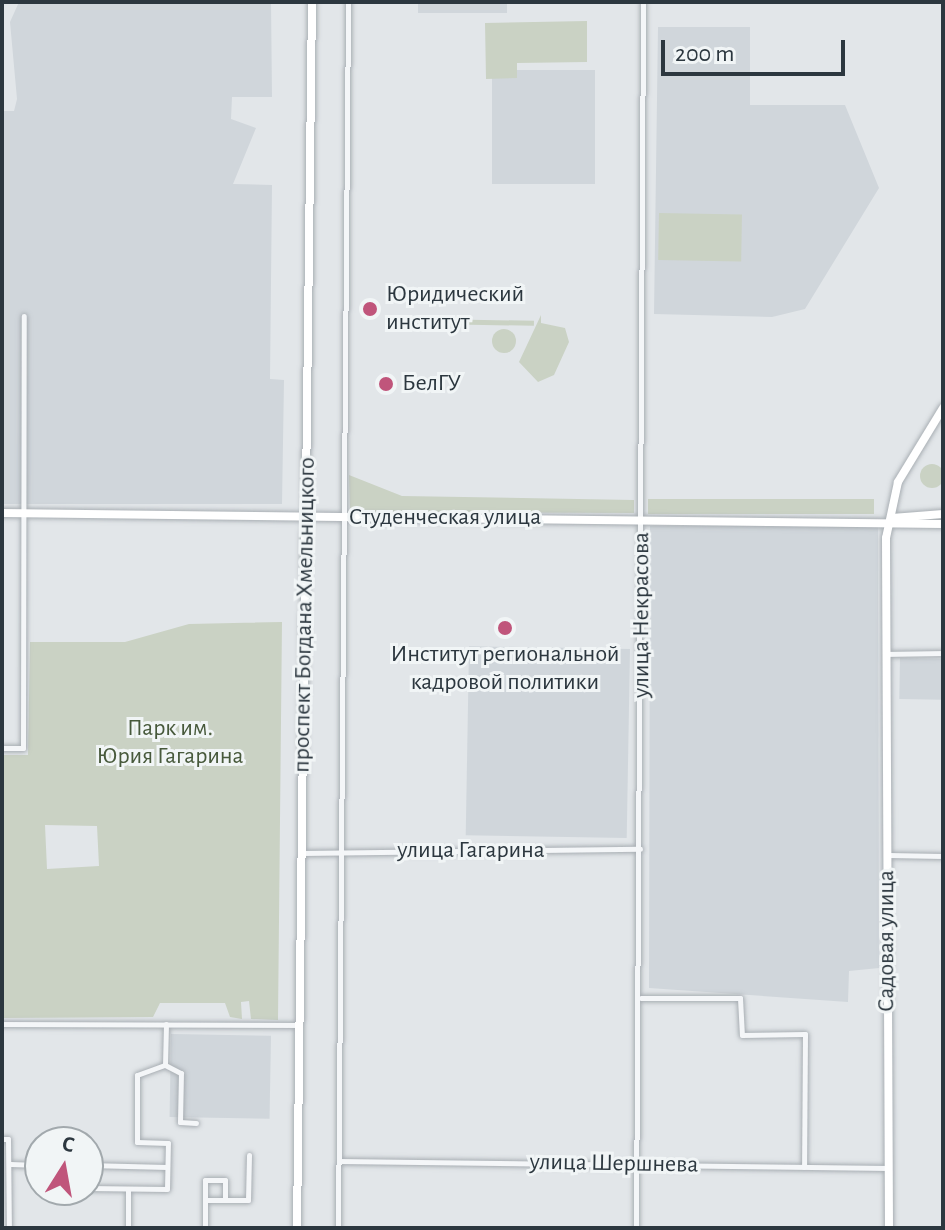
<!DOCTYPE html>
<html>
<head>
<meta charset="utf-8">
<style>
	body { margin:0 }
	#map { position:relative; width:945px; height:1230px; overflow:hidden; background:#e2e6e9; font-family:"Alegreya Sans",sans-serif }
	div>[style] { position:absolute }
	.built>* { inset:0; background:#d0d6db; transform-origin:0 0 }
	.green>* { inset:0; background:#cad2c4; transform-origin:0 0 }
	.round { border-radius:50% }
	.roads { filter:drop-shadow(0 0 2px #a8aeb3) drop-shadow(0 0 2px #a8aeb3) }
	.minor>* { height:5px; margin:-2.5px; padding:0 2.5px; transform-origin:2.5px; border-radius:2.5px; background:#f4f6f8 }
	.secondary>* { height:8px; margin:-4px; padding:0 4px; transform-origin:4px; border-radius:4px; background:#fff }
	.primary>* { height:8px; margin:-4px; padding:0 4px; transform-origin:4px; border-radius:4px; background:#fff }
	.dots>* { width:22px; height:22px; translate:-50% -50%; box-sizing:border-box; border:4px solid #f1f5f6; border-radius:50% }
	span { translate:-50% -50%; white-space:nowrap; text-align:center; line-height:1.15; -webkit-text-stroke:6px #f1f5f6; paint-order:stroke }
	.poi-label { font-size:24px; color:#2c373f }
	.left { translate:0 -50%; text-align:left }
	.street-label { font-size:24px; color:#2c373f }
	.park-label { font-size:24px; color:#47593b }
	.frame { position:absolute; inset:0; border:4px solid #2c373f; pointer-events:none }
	.north { position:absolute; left:24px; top:1126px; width:80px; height:80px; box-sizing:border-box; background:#f1f5f6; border:2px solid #a2a9ad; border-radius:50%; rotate:11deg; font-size:22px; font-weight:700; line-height:32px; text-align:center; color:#2c373f }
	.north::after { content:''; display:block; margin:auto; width:28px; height:36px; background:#c0557b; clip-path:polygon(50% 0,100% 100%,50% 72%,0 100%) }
	.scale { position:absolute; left:661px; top:40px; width:184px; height:36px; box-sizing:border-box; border:4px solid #2c373f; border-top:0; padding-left:10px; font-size:24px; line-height:28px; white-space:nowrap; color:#2c373f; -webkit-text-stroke:6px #f1f5f6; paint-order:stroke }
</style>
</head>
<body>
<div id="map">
	<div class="built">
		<i style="clip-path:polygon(19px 2px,271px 2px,272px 97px,232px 97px,231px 119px,256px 128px,233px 184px,272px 185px,270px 379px,284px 380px,282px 504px,2px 504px,2px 111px,14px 111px,17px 99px,10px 22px)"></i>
		<i style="left:418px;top:2px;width:89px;height:11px"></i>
		<i style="clip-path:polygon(658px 27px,750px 27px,750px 105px,845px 105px,879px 188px,805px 309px,772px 317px,654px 314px)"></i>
		<i style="left:595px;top:70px;width:114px;height:103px;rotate:90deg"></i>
		<i style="clip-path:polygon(878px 525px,879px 968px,849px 971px,848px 1002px,649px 988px,650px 526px)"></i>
		<i style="left:630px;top:649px;width:189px;height:161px;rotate:91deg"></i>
		<i style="left:900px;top:658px;width:43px;height:41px;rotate:1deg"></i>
		<i style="left:171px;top:1034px;width:100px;height:83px;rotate:1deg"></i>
	</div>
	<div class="green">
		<i style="clip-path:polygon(587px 21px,587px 62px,517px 63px,517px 78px,486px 79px,485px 23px)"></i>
		<i style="left:659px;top:213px;width:83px;height:47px;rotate:1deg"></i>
		<i style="clip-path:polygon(541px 315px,541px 323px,565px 328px,569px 342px,554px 375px,538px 382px,519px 362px)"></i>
		<i style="left:430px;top:319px;width:104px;height:5px;rotate:1deg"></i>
		<i class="round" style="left:492px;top:329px;width:24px;height:24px"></i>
		<i class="round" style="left:920px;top:464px;width:24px;height:24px"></i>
		<i style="clip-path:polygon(349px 475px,402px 496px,634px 500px,634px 513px,350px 512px)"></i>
		<i style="left:648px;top:499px;width:226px;height:15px"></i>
		<i style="clip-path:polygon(evenodd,282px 622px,278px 1020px,251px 1019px,249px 1001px,241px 1002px,242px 1019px,230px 1017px,225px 1003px,160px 1003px,153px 1017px,2px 1018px,2px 755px,28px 755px,30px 642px,125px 642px,189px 624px,282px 622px,45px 825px,97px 826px,99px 866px,47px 869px,45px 825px)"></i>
	</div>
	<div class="roads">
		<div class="minor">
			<i style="left:885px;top:654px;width:58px;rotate:-1deg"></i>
			<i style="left:2px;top:748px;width:21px"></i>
			<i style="left:23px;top:748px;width:432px;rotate:-89.9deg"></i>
			<i style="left:302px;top:853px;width:338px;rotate:-0.7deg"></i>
			<i style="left:888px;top:855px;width:55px;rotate:1deg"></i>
			<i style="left:641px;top:998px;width:99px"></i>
			<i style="left:740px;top:998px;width:37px;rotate:87deg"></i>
			<i style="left:742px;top:1035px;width:63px;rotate:-0.9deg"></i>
			<i style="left:805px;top:1034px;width:133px;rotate:90.4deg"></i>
			<i style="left:2px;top:1024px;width:298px;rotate:0.2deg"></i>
			<i style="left:165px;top:1065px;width:18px;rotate:27deg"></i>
			<i style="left:181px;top:1073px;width:49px;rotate:91.2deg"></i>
			<i style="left:180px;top:1122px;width:16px;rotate:4deg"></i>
			<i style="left:2px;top:1139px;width:6px"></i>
			<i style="left:8px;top:1139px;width:89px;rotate:89.4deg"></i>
			<i style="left:339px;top:1161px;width:550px;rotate:0.73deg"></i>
			<i style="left:10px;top:1164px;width:30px;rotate:2deg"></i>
			<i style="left:88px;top:1165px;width:79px;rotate:1.5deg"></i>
			<i style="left:88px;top:1188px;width:79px;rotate:0.7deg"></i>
			<i style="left:167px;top:1189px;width:46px;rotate:-88.8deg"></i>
			<i style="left:168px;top:1143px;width:31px;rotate:-178deg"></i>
			<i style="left:137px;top:1142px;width:67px;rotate:-90deg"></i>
			<i style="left:137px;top:1075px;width:30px;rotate:-20deg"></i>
			<i style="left:165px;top:1065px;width:41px;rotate:-88.6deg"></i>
			<i style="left:205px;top:1200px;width:20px"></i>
			<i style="left:128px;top:1228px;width:39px;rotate:-90deg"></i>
			<i style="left:205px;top:1228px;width:48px;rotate:-90deg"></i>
			<i style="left:205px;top:1180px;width:20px"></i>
			<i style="left:225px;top:1180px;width:20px;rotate:90deg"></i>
			<i style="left:225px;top:1200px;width:23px"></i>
			<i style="left:248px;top:1200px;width:45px;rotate:-88.7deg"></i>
			<i style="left:338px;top:1228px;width:1226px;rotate:-89.53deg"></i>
			<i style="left:636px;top:1228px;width:1226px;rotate:-89.67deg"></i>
		</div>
		<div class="secondary">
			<i style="left:2px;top:513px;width:941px;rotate:0.67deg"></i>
			<i style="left:892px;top:518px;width:51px;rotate:-4.5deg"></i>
			<i style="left:889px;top:1228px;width:690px;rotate:-90.25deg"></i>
			<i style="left:886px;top:538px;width:57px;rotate:-77.9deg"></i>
			<i style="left:898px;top:482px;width:87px;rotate:-58.7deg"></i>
		</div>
		<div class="primary">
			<i style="left:297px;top:1228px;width:1226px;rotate:-89.3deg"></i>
		</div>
	</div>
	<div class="dots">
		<i style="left:370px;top:309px;background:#c0557b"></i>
		<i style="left:386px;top:384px;background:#c0557b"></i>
		<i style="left:505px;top:628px;background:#c0557b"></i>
	</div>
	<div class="poi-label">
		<span class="left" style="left:386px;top:309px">Юридический<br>институт</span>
		<span class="left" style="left:402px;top:384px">БелГУ</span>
		<span style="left:505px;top:669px">Институт региональной<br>кадровой политики</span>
	</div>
	<div class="street-label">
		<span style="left:445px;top:518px">Студенческая улица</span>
		<span style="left:305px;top:615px;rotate:-89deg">проспект Богдана Хмельницкого</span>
		<span style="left:642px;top:615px;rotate:-90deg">улица Некрасова</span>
		<span style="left:471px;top:851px">улица Гагарина</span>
		<span style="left:887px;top:941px;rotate:-90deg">Садовая улица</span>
		<span style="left:614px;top:1164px;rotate:1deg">улица Шершнева</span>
	</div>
	<div class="park-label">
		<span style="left:170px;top:743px">Парк им.<br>Юрия Гагарина</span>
	</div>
	<div class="frame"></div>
	<div class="north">С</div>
	<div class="scale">200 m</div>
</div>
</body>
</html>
